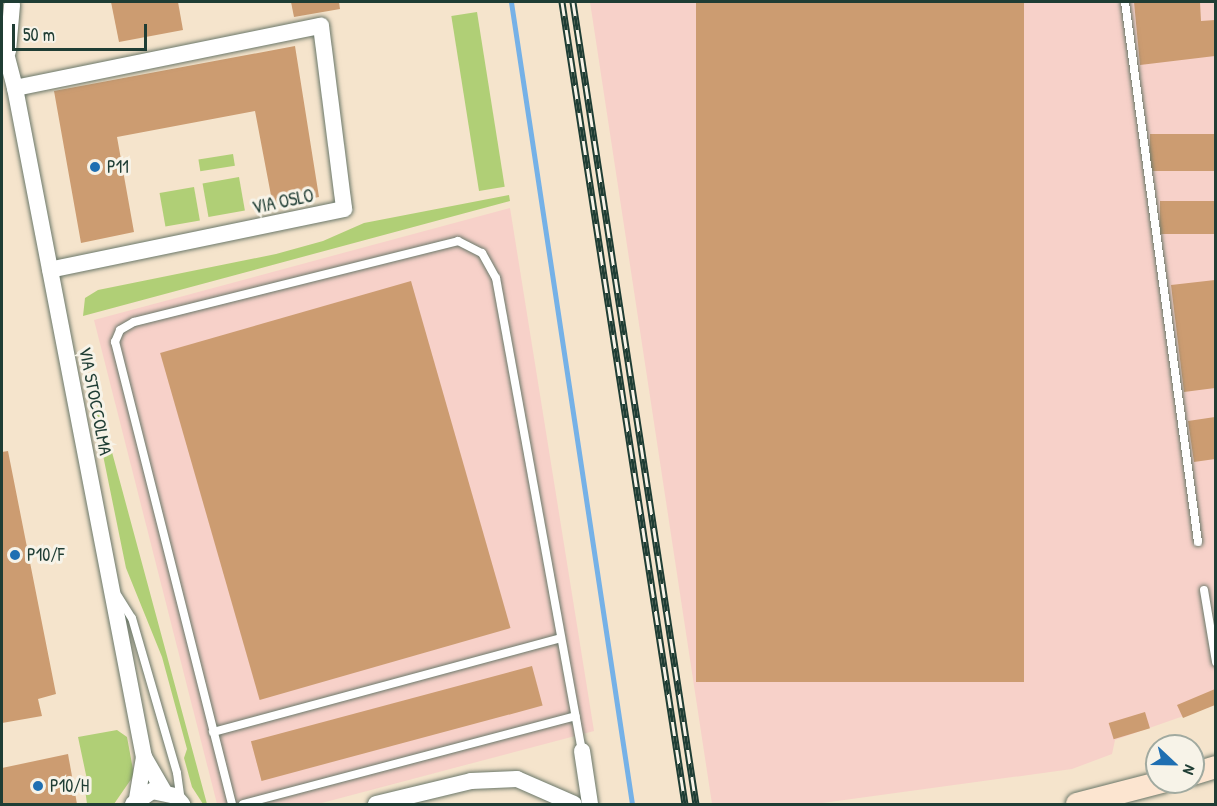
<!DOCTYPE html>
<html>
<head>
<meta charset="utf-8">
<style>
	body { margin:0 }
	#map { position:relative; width:1217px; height:806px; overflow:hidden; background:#f5e4cc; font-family:"Patrick Hand",sans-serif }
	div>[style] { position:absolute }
	.built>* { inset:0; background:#f7d1c9 }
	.green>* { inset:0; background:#b0cf76; transform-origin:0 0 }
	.stream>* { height:5px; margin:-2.5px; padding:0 2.5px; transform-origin:2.5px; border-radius:2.5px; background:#75b1e7 }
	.building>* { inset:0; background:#cc9c71; transform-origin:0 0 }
	.roads { filter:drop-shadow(0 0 2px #6a7769) drop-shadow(0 0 2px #6a7769) }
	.lane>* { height:8px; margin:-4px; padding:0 4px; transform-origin:4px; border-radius:4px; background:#fff }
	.street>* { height:16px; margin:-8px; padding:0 8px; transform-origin:8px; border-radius:8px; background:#fff }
	.secondary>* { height:22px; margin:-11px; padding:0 11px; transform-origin:11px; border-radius:11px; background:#fce5d0 }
	.rail>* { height:7px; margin-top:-3.5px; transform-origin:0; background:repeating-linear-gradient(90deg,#f7f3e8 0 14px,#1f3d34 0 28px); box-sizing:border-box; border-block:2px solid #1f3d34 }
	.dots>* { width:16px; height:16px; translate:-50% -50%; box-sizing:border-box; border:3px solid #f7f3e8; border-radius:50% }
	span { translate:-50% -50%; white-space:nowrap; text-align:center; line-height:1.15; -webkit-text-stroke:6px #f7f3e8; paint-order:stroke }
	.poi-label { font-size:18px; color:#1f3d34 }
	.left { translate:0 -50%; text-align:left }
	.street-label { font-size:18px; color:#1f3d34 }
	.frame { position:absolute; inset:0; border:3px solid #1f3d34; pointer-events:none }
	.north { position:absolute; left:1145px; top:734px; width:60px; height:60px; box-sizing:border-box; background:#f7f3e8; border:2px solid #a1aaa0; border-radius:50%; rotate:112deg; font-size:16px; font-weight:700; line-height:24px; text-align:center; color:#1f3d34 }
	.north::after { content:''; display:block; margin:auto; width:21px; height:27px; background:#1f6fb2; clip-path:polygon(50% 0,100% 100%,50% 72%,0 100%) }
	.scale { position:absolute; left:12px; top:24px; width:135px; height:27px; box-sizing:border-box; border:3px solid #1f3d34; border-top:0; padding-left:8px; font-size:18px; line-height:21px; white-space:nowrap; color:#1f3d34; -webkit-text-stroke:4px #f7f3e8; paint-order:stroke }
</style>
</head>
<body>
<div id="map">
	<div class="built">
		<i style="clip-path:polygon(590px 2px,1215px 2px,1215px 705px,1115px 740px,1112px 754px,1072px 769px,815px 804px,712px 804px)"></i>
		<i style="clip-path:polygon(510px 208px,594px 731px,318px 804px,217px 804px,94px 320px)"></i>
	</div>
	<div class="green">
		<i style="left:477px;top:12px;width:177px;height:26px;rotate:81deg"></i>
		<i style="left:233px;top:154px;width:12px;height:35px;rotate:81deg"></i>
		<i style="left:239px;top:177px;width:34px;height:37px;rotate:80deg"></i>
		<i style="left:194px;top:187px;width:34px;height:35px;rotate:80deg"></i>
		<i style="clip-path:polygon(509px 195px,510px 201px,83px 316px,85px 298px,98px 290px,276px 254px,323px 241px,364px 223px)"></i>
		<i style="clip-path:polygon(99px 404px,207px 804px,203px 804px,192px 787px,184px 758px,187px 749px,162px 657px,126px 568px,94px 411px)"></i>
		<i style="clip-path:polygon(117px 730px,127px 737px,134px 775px,114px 804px,87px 804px,85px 789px,89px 789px,78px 737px)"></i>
	</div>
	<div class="stream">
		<i style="left:511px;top:2px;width:811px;rotate:81.42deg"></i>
	</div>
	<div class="building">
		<i style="clip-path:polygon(111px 2px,178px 2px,183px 30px,119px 42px)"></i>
		<i style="clip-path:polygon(291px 2px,339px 2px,340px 9px,294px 17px)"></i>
		<i style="left:696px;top:2px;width:328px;height:680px"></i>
		<i style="clip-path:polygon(1134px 2px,1200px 2px,1201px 21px,1215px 20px,1215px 56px,1140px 65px)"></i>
		<i style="clip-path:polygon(295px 46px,319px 197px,273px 206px,255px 111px,117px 137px,134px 232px,81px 243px,54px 91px)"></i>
		<i style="left:1215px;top:134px;width:37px;height:65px;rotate:90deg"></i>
		<i style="left:1215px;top:201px;width:33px;height:55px;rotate:90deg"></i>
		<i style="clip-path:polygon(1215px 280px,1215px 388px,1184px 392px,1171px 285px)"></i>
		<i style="left:411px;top:281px;width:361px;height:261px;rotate:74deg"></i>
		<i style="clip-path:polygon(1215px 417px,1215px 459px,1194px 462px,1188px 421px)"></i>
		<i style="clip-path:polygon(8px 451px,56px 694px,38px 699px,42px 716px,2px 723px,2px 452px)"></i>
		<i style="left:532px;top:666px;width:41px;height:291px;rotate:75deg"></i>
		<i style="clip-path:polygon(1215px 689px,1215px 705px,1183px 718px,1177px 705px)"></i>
		<i style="left:1145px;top:712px;width:17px;height:38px;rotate:73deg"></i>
		<i style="clip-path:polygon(68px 754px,77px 804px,2px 804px,2px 768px)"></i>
	</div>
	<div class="roads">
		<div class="lane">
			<i style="left:1125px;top:2px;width:545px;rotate:82.3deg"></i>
			<i style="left:1204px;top:590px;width:73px;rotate:80.5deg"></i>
			<i style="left:118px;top:596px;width:26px;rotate:58deg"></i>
			<i style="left:132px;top:618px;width:161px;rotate:73.8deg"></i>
			<i style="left:177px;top:773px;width:27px;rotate:82deg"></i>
			<i style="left:213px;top:732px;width:360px;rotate:-15.1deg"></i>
			<i style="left:232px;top:804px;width:477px;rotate:-104.2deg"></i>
			<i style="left:115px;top:342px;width:13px;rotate:-67deg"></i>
			<i style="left:120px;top:330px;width:16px;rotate:-30deg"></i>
			<i style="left:134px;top:322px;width:334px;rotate:-14deg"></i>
			<i style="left:458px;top:241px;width:27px;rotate:27deg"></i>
			<i style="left:482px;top:253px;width:29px;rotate:61deg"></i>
			<i style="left:496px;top:278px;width:481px;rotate:79.7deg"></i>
			<i style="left:243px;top:804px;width:344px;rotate:-14.8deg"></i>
		</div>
		<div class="street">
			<i style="left:2px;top:38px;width:52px;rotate:75.4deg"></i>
			<i style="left:15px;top:88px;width:681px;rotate:79.09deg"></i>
			<i style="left:144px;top:757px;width:43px;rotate:99.5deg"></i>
			<i style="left:8px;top:51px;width:46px;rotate:-85deg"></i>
			<i style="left:15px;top:88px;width:312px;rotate:-11.5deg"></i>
			<i style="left:321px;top:26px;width:184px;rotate:82.8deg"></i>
			<i style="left:344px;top:209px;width:300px;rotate:168.3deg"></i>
			<i style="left:582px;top:751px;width:54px;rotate:81.4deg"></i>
			<i style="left:144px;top:757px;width:39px;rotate:60deg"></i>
			<i style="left:133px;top:804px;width:23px;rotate:-34deg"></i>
			<i style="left:152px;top:791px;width:24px;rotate:12deg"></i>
			<i style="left:175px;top:796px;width:11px;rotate:49deg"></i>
			<i style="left:376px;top:804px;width:98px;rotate:-13.6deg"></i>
			<i style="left:471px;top:781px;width:46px;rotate:-2.5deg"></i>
			<i style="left:517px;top:779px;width:62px;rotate:23.7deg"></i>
		</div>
		<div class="secondary">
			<i style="left:1193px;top:774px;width:24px;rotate:-17deg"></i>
			<i style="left:1077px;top:804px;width:88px;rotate:-14.5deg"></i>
		</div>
	</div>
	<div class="rail">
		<i style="left:562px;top:2px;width:811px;rotate:81.28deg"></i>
		<i style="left:573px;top:2px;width:811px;rotate:81.28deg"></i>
	</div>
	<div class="dots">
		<i style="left:95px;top:167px;background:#1f6fb2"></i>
		<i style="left:15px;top:555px;background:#1f6fb2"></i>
		<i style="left:38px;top:786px;background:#1f6fb2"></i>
	</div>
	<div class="poi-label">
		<span class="left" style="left:107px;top:167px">P11</span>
		<span class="left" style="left:27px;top:555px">P10/F</span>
		<span class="left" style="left:50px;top:786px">P10/H</span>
	</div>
	<div class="street-label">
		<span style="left:283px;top:202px;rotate:-12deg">VIA OSLO</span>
		<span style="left:95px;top:401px;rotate:79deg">VIA STOCCOLMA</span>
	</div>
	<div class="frame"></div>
	<div class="north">N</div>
	<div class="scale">50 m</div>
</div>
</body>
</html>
